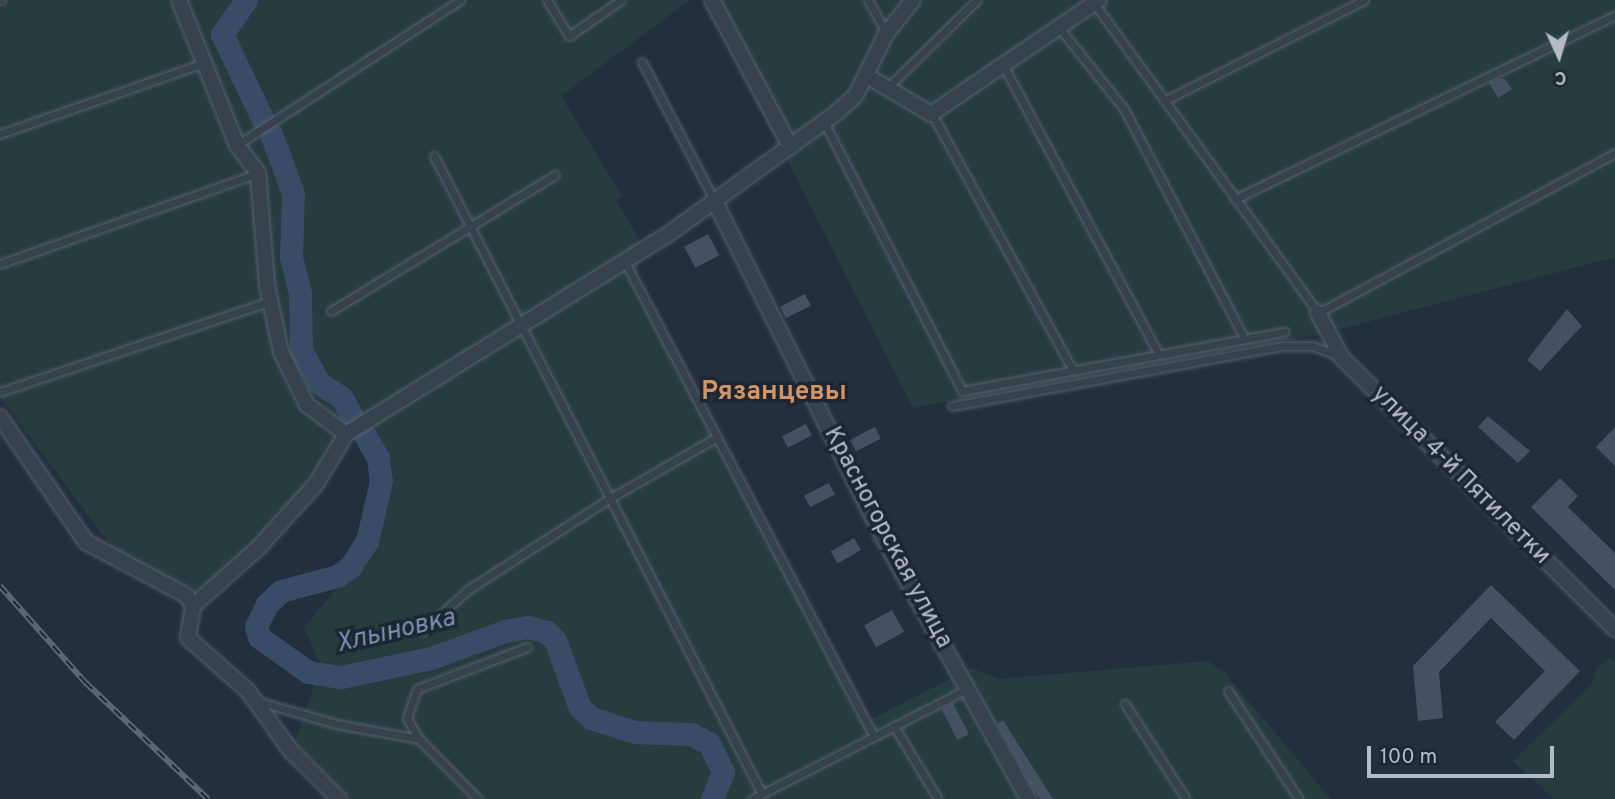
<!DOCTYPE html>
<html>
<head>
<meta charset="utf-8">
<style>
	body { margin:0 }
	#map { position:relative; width:1615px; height:799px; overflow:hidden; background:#242f3e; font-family:Overpass,sans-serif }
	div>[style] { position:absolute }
	.green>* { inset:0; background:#263c3f }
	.river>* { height:23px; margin:-11.5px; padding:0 11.5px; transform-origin:11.5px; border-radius:11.5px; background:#394c67 }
	.building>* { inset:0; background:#455162; transform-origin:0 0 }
	.roads { filter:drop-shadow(0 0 2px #565f6c) drop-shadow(0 0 2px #565f6c) }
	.lane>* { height:7px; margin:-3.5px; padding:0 3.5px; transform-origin:3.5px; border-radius:3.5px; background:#38414e }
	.street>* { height:14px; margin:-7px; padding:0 7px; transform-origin:7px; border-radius:7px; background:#38414e }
	.rail>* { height:6px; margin-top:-3px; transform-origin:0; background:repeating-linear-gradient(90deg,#1d2633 0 10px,#5a6575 0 20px); box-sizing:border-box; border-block:2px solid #5a6575 }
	span { translate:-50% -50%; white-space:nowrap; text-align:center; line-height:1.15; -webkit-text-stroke:7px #1d2633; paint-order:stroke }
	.street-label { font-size:24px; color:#b4bcc9 }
	.neighbourhood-label { font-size:26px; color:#d59563; font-weight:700 }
	.water-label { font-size:26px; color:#7c92b1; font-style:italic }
	.north { position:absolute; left:1524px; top:21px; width:70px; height:70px; -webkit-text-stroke:5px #1d2633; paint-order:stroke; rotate:176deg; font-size:19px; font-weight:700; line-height:28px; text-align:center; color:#b4bcc9 }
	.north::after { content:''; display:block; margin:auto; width:24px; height:32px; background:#b4bcc9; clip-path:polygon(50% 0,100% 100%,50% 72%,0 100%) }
	.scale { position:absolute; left:1367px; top:746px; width:187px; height:32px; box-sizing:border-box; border:4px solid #b4bcc9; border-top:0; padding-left:9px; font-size:21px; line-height:24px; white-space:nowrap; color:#b4bcc9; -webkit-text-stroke:5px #1d2633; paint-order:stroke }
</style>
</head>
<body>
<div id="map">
	<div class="green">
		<i style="clip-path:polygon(0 0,690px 0,561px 96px,622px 196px,616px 200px,640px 241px,637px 278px,870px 720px,971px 668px,998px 679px,1208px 661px,1224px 672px,1331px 799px,349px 799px,294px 743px,321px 666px,304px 627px,351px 572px,379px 518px,392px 463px,347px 435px,328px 467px,211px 595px,121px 559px,0 397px)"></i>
		<i style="clip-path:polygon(706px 0,1615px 0,1615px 257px,1318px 335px,913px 408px)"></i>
		<i style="clip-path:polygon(1610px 658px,1615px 663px,1615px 799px,1554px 799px,1513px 761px,1592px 684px,1596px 669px)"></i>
	</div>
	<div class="river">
		<i style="left:246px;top:0;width:42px;rotate:125.2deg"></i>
		<i style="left:222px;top:34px;width:95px;rotate:64.5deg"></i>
		<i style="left:271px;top:134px;width:63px;rotate:69.6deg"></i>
		<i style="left:293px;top:193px;width:64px;rotate:91.8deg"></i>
		<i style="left:291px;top:257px;width:37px;rotate:76deg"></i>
		<i style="left:300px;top:293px;width:57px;rotate:89deg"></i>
		<i style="left:301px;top:350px;width:38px;rotate:61deg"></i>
		<i style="left:319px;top:383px;width:27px;rotate:33deg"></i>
		<i style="left:342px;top:398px;width:26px;rotate:61deg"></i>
		<i style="left:363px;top:432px;width:30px;rotate:60deg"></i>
		<i style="left:378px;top:458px;width:23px;rotate:83deg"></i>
		<i style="left:381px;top:481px;width:62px;rotate:103.1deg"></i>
		<i style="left:367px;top:541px;width:31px;rotate:123deg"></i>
		<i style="left:350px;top:567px;width:16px;rotate:145deg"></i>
		<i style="left:337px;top:576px;width:58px;rotate:165deg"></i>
		<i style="left:281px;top:591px;width:19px;rotate:137deg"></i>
		<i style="left:267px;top:604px;width:25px;rotate:116deg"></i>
		<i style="left:256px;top:627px;width:10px;rotate:73deg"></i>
		<i style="left:259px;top:637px;width:60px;rotate:35.5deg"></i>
		<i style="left:308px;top:672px;width:33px;rotate:9deg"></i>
		<i style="left:341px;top:677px;width:92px;rotate:-11.9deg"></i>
		<i style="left:431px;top:658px;width:79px;rotate:-20deg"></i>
		<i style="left:505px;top:631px;width:23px;rotate:-10deg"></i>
		<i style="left:528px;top:627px;width:20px;rotate:15deg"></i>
		<i style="left:547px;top:632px;width:11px;rotate:45deg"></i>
		<i style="left:555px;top:640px;width:72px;rotate:69.8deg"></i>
		<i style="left:580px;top:708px;width:15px;rotate:42deg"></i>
		<i style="left:591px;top:718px;width:45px;rotate:18deg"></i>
		<i style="left:634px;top:732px;width:57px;rotate:2deg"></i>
		<i style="left:691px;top:734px;width:20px;rotate:27deg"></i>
		<i style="left:709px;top:743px;width:32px;rotate:64deg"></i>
		<i style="left:723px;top:772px;width:29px;rotate:112deg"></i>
	</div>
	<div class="building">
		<i style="clip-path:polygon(1498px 79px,1505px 79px,1512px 89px,1498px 98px,1489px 83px)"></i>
		<i style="left:708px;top:234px;width:24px;height:27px;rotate:62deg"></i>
		<i style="left:805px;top:294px;width:13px;height:28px;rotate:63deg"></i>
		<i style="clip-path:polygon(1567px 309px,1582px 326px,1540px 371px,1527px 360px)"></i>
		<i style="clip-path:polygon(1488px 416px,1530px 451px,1518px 463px,1478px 427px)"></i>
		<i style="left:806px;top:424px;width:13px;height:27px;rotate:63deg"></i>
		<i style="left:875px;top:427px;width:13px;height:28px;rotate:63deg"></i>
		<i style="clip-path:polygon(1615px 427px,1615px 466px,1596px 447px)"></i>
		<i style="clip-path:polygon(1560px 478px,1578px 496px,1568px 507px,1615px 553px,1615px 590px,1531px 507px)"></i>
		<i style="left:829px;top:483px;width:13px;height:28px;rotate:63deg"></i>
		<i style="left:854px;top:538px;width:14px;height:27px;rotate:60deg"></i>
		<i style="clip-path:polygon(1491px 585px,1580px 671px,1514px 740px,1495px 722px,1545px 671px,1491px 618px,1439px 672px,1443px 718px,1418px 721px,1413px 666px)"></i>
		<i style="left:892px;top:610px;width:25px;height:32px;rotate:61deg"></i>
		<i style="left:953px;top:703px;width:35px;height:13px;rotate:63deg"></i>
		<i style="clip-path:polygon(1003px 720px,1053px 799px,1040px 799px,1033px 789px,997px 724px)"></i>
	</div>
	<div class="roads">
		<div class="lane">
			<i style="left:0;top:0;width:1px"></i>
			<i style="left:547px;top:0;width:42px;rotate:58.6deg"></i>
			<i style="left:569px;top:36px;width:63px;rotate:-34.7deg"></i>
			<i style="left:868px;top:0;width:38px;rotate:61deg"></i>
			<i style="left:1094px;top:3px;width:382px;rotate:54.1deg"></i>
			<i style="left:1318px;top:313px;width:337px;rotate:-28.3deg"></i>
			<i style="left:1061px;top:30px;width:101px;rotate:51.4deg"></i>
			<i style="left:1124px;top:109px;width:259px;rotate:62.3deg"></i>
			<i style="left:642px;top:62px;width:156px;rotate:62.4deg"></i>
			<i style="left:1004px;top:67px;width:327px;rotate:61.7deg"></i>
			<i style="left:885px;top:90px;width:129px;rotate:-44.4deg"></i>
			<i style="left:1164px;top:101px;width:224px;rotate:-26.8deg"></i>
			<i style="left:932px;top:114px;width:292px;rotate:61.2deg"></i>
			<i style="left:824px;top:122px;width:302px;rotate:62.8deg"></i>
			<i style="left:962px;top:391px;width:328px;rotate:-10.4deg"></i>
			<i style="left:0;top:134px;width:216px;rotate:-19.2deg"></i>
			<i style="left:237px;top:145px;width:266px;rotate:-33deg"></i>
			<i style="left:434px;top:156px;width:717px;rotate:62.79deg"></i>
			<i style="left:1235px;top:199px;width:422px;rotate:-25.8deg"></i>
			<i style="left:625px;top:262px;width:534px;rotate:62.33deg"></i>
			<i style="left:0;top:264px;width:274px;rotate:-19.4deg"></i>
			<i style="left:331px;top:311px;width:262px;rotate:-31.3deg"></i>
			<i style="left:0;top:392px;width:285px;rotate:-18.6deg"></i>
			<i style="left:952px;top:406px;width:335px;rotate:-10.3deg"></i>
			<i style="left:1282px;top:346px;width:31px"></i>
			<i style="left:1313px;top:346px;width:28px;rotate:21deg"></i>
			<i style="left:422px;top:631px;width:63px;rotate:-41.8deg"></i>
			<i style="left:469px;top:589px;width:164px;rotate:-32.8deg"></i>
			<i style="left:607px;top:500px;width:127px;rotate:-29.8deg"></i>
			<i style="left:1228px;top:691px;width:129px;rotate:56.7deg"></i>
			<i style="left:257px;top:701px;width:82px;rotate:16.2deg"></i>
			<i style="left:336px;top:724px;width:84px;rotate:10.2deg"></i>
			<i style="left:419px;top:739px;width:84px;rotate:45.5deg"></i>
			<i style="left:1125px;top:704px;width:113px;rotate:57.3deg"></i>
			<i style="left:894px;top:726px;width:85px;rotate:58.9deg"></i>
			<i style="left:419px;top:739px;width:24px;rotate:-120deg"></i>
			<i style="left:407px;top:718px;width:31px;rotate:-71deg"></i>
			<i style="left:417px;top:689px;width:118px;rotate:-20.9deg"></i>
			<i style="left:752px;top:799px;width:242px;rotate:-27.1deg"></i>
		</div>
		<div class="street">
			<i style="left:179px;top:0;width:156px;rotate:68.2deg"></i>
			<i style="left:237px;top:145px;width:35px;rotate:53deg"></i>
			<i style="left:258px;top:173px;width:112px;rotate:85.4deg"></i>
			<i style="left:267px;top:285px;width:68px;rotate:78.2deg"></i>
			<i style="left:281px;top:352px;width:59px;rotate:63.9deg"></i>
			<i style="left:307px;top:405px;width:49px;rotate:36.6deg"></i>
			<i style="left:712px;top:0;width:166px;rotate:61.9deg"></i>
			<i style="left:867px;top:76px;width:74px;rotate:30.7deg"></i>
			<i style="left:931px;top:114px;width:203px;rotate:-34.2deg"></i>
			<i style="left:714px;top:200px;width:377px;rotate:63.4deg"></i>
			<i style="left:883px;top:537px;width:299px;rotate:61deg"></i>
			<i style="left:1318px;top:313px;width:51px;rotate:61.9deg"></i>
			<i style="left:1342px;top:358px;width:385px;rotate:44.8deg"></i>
			<i style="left:0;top:417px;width:152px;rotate:55.5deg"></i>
			<i style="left:86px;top:542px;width:115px;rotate:28.1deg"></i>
			<i style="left:187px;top:596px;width:12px;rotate:59deg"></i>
			<i style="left:193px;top:606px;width:32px;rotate:99deg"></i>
			<i style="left:188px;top:638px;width:80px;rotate:41.5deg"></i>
			<i style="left:248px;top:691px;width:74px;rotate:54.4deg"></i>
			<i style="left:291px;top:751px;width:68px;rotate:45deg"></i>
			<i style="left:193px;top:606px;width:89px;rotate:-41.8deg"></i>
			<i style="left:259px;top:547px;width:85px;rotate:-47.9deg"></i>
			<i style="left:316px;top:484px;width:58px;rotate:-59deg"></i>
			<i style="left:346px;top:434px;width:381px;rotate:-31.8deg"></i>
			<i style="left:670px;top:233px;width:203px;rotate:-35.8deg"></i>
			<i style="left:835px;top:114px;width:28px;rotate:-42deg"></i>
			<i style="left:856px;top:95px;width:68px;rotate:-63.8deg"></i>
			<i style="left:886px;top:34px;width:43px;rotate:-51.5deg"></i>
		</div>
	</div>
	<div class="rail">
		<i style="left:0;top:586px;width:128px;rotate:48.5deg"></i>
		<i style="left:85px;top:682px;width:170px;rotate:43.6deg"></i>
	</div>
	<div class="street-label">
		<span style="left:1460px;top:476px;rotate:45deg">улица 4-й Пятилетки</span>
		<span style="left:887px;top:538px;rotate:62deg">Красногорская улица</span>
	</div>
	<div class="neighbourhood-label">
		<span style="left:774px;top:393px">Рязанцевы</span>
	</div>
	<div class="water-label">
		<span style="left:396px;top:632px;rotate:-13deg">Хлыновка</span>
	</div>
	<div class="north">С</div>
	<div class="scale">100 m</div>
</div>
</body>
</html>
